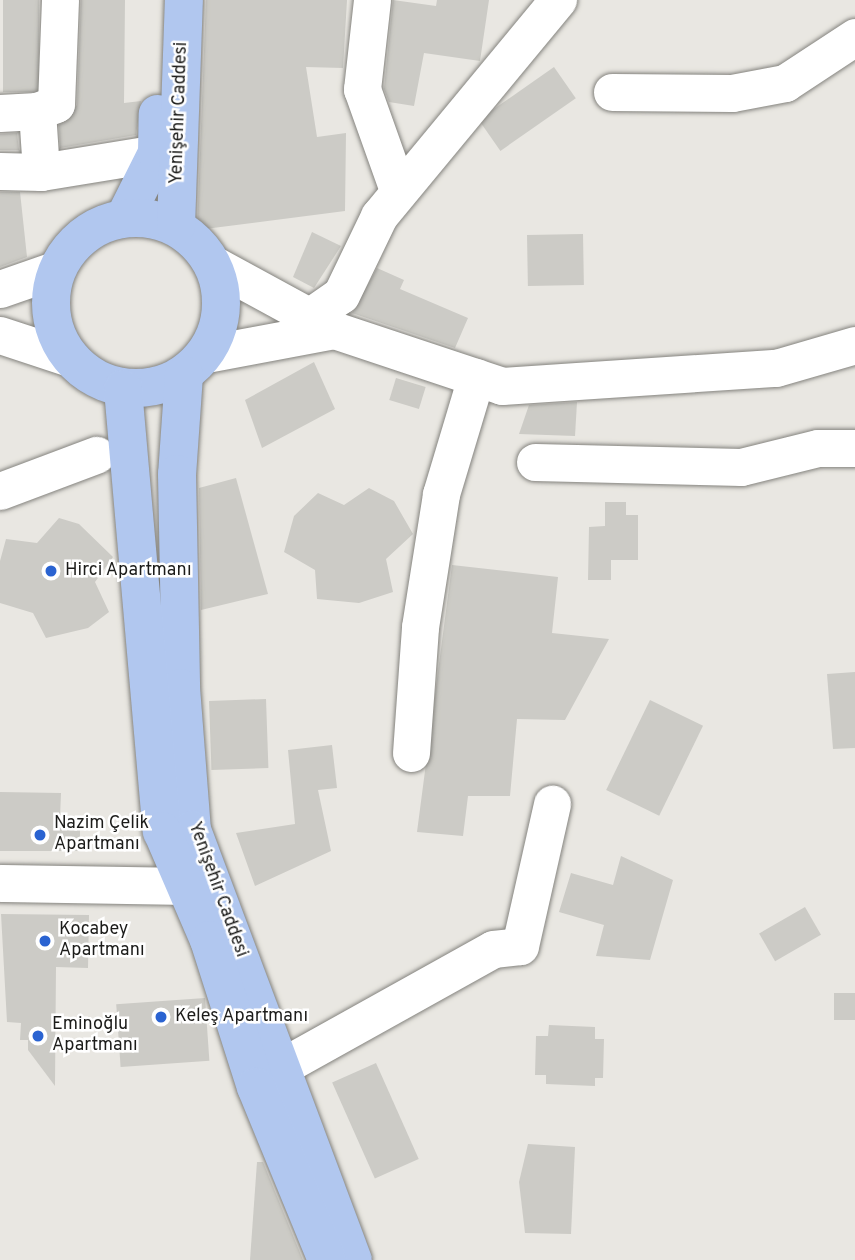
<!DOCTYPE html>
<html>
<head>
<meta charset="utf-8">
<style>
	body { margin:0 }
	#map { position:relative; width:855px; height:1260px; overflow:hidden; background:#e9e7e2; font-family:Overpass,sans-serif }
	div>[style] { position:absolute }
	.building>* { inset:0; background:#cccbc6; transform-origin:0 0 }
	.roads { filter:drop-shadow(0 0 2px #84837e) drop-shadow(0 0 2px #84837e) }
	.minor>* { height:37px; margin:-18.5px; padding:0 18.5px; transform-origin:18.5px; border-radius:18.5px; background:#fff }
	.major>* { height:38px; margin:-19px; padding:0 19px; transform-origin:19px; border-radius:19px; background:#b1c7ef }
	.major>.ring { margin:-19px; padding:0; box-sizing:content-box; background:none; border:38px solid #b1c7ef; border-radius:50% }
	.dots>* { width:19px; height:19px; translate:-50% -50%; box-sizing:border-box; border:4px solid #fff; border-radius:50% }
	span { translate:-50% -50%; white-space:nowrap; text-align:center; line-height:1.15; -webkit-text-stroke:5px #fff; paint-order:stroke }
	.street-label { font-size:18px; color:#1c1c1a }
	.poi-label { font-size:18px; color:#1c1c1a }
	.left { translate:0 -50%; text-align:left }
</style>
</head>
<body>
<div id="map">
	<div class="building">
		<i style="left:3px;top:0;width:36px;height:92px"></i>
		<i style="clip-path:polygon(81px 0,125px 0,124px 103px,141px 101px,136px 135px,60px 148px,59px 125px,77px 105px)"></i>
		<i style="clip-path:polygon(206px 0,347px 0,343px 68px,306px 67px,317px 137px,346px 133px,345px 211px,197px 230px)"></i>
		<i style="clip-path:polygon(393px 0,436px 6px,437px 0,489px 0,480px 61px,424px 53px,414px 106px,389px 102px,384px 89px)"></i>
		<i style="left:554px;top:67px;width:38px;height:92px;rotate:55deg"></i>
		<i style="clip-path:polygon(17px 133px,19px 150px,0 150px,0 134px)"></i>
		<i style="clip-path:polygon(0 192px,20px 192px,27px 257px,0 267px)"></i>
		<i style="clip-path:polygon(312px 232px,341px 246px,314px 288px,293px 277px)"></i>
		<i style="left:583px;top:234px;width:51px;height:56px;rotate:89deg"></i>
		<i style="clip-path:polygon(377px 268px,404px 280px,400px 289px,468px 318px,455px 348px,352px 313px)"></i>
		<i style="clip-path:polygon(314px 362px,335px 409px,262px 448px,245px 400px)"></i>
		<i style="left:396px;top:378px;width:31px;height:23px;rotate:17deg"></i>
		<i style="clip-path:polygon(577px 402px,575px 436px,519px 434px,529px 405px)"></i>
		<i style="clip-path:polygon(236px 478px,268px 594px,201px 610px,199px 488px)"></i>
		<i style="clip-path:polygon(369px 488px,394px 501px,413px 534px,386px 559px,393px 592px,359px 603px,317px 599px,315px 570px,284px 552px,294px 516px,318px 493px,344px 505px)"></i>
		<i style="clip-path:polygon(605px 502px,626px 502px,626px 515px,638px 515px,638px 560px,611px 560px,611px 580px,588px 580px,589px 527px,605px 526px)"></i>
		<i style="clip-path:polygon(59px 518px,79px 524px,113px 557px,95px 582px,109px 612px,88px 628px,46px 638px,33px 613px,0 603px,0 561px,6px 539px,37px 543px)"></i>
		<i style="clip-path:polygon(452px 565px,558px 577px,552px 633px,609px 639px,565px 720px,517px 719px,510px 796px,468px 796px,463px 836px,417px 832px)"></i>
		<i style="clip-path:polygon(855px 672px,855px 748px,833px 749px,827px 674px)"></i>
		<i style="left:266px;top:699px;width:69px;height:57px;rotate:88deg"></i>
		<i style="left:650px;top:700px;width:59px;height:100px;rotate:26deg"></i>
		<i style="clip-path:polygon(332px 745px,337px 788px,318px 790px,331px 851px,255px 886px,236px 833px,295px 824px,288px 750px)"></i>
		<i style="clip-path:polygon(0 792px,61px 793px,60px 818px,80px 818px,80px 851px,0 851px)"></i>
		<i style="clip-path:polygon(621px 856px,673px 880px,650px 960px,596px 956px,604px 925px,559px 912px,571px 873px,613px 885px)"></i>
		<i style="left:805px;top:907px;width:32px;height:53px;rotate:60deg"></i>
		<i style="clip-path:polygon(1px 914px,89px 915px,88px 968px,56px 967px,55px 1086px,28px 1050px,28px 1040px,20px 1040px,21px 1023px,7px 1022px)"></i>
		<i style="left:855px;top:993px;width:27px;height:21px;rotate:90deg"></i>
		<i style="left:205px;top:998px;width:63px;height:89px;rotate:86deg"></i>
		<i style="clip-path:polygon(549px 1025px,595px 1027px,595px 1039px,604px 1039px,603px 1078px,595px 1078px,595px 1086px,546px 1084px,546px 1075px,535px 1075px,536px 1036px,548px 1036px)"></i>
		<i style="left:376px;top:1063px;width:105px;height:48px;rotate:66deg"></i>
		<i style="clip-path:polygon(528px 1144px,575px 1147px,571px 1234px,525px 1233px,519px 1182px)"></i>
		<i style="clip-path:polygon(257px 1162px,263px 1162px,303px 1260px,250px 1260px)"></i>
	</div>
	<div class="roads">
		<div class="minor">
			<i style="left:372px;top:0;width:90px;rotate:96.4deg"></i>
			<i style="left:362px;top:89px;width:107px;rotate:70.4deg"></i>
			<i style="left:612px;top:92px;width:120px;rotate:0.5deg"></i>
			<i style="left:732px;top:93px;width:54px;rotate:-10.7deg"></i>
			<i style="left:785px;top:83px;width:84px;rotate:-33.3deg"></i>
			<i style="left:37px;top:111px;width:20px;rotate:-20deg"></i>
			<i style="left:56px;top:104px;width:104px;rotate:-87.8deg"></i>
			<i style="left:0;top:113px;width:37px;rotate:-3deg"></i>
			<i style="left:37px;top:111px;width:61px;rotate:86.2deg"></i>
			<i style="left:41px;top:172px;width:41px;rotate:-178.6deg"></i>
			<i style="left:41px;top:172px;width:118px;rotate:-9.3deg"></i>
			<i style="left:0;top:289px;width:60px;rotate:-19.3deg"></i>
			<i style="left:312px;top:315px;width:35px;rotate:-35deg"></i>
			<i style="left:341px;top:295px;width:88px;rotate:-64.3deg"></i>
			<i style="left:379px;top:216px;width:281px;rotate:-50.4deg"></i>
			<i style="left:334px;top:330px;width:177px;rotate:18.4deg"></i>
			<i style="left:502px;top:386px;width:275px;rotate:-3.8deg"></i>
			<i style="left:776px;top:368px;width:82px;rotate:-16.2deg"></i>
			<i style="left:0;top:335px;width:74px;rotate:18.2deg"></i>
			<i style="left:206px;top:354px;width:130px;rotate:-10.6deg"></i>
			<i style="left:334px;top:330px;width:138px;rotate:-151.4deg"></i>
			<i style="left:535px;top:462px;width:206px;rotate:1.4deg"></i>
			<i style="left:741px;top:467px;width:79px;rotate:-13.9deg"></i>
			<i style="left:818px;top:448px;width:37px"></i>
			<i style="left:0;top:491px;width:103px;rotate:-20.6deg"></i>
			<i style="left:411px;top:753px;width:126px;rotate:-85.9deg"></i>
			<i style="left:420px;top:627px;width:135px;rotate:-81deg"></i>
			<i style="left:441px;top:494px;width:122px;rotate:-73.3deg"></i>
			<i style="left:0;top:883px;width:185px;rotate:0.9deg"></i>
			<i style="left:283px;top:1066px;width:240px;rotate:-29.1deg"></i>
			<i style="left:493px;top:949px;width:27px;rotate:-6deg"></i>
			<i style="left:520px;top:946px;width:146px;rotate:-77.3deg"></i>
		</div>
		<div class="major">
			<i style="left:125px;top:217px;width:72px;rotate:-63.4deg"></i>
			<i style="left:157px;top:153px;width:39px;rotate:-89deg"></i>
			<i class="ring" style="left:51px;top:218px;width:132px;height:132px"></i>
			<i style="left:176px;top:226px;width:226px;rotate:-88deg"></i>
			<i style="left:184px;top:375px;width:99px;rotate:94deg"></i>
			<i style="left:177px;top:474px;width:214px;rotate:88.9deg"></i>
			<i style="left:181px;top:688px;width:142px;rotate:85.6deg"></i>
			<i style="left:192px;top:830px;width:459px;rotate:69.5deg"></i>
			<i style="left:123px;top:389px;width:444px;rotate:85deg"></i>
			<i style="left:162px;top:831px;width:119px;rotate:66.7deg"></i>
			<i style="left:209px;top:940px;width:154px;rotate:72.3deg"></i>
			<i style="left:256px;top:1087px;width:187px;rotate:67.7deg"></i>
		</div>
	</div>
	<div class="dots">
		<i style="left:51px;top:571px;background:#2a63d1"></i>
		<i style="left:40px;top:835px;background:#2a63d1"></i>
		<i style="left:45px;top:941px;background:#2a63d1"></i>
		<i style="left:161px;top:1017px;background:#2a63d1"></i>
		<i style="left:38px;top:1036px;background:#2a63d1"></i>
	</div>
	<div class="street-label">
		<span style="left:180px;top:113px;rotate:-88deg">Yenişehir Caddesi</span>
		<span style="left:217px;top:890px;rotate:70deg">Yenişehir Caddesi</span>
	</div>
	<div class="poi-label">
		<span class="left" style="left:65px;top:571px">Hirci Apartmanı</span>
		<span class="left" style="left:54px;top:835px">Nazim Çelik<br>Apartmanı</span>
		<span class="left" style="left:59px;top:941px">Kocabey<br>Apartmanı</span>
		<span class="left" style="left:175px;top:1017px">Keleş Apartmanı</span>
		<span class="left" style="left:52px;top:1036px">Eminoğlu<br>Apartmanı</span>
	</div>
</div>
</body>
</html>
